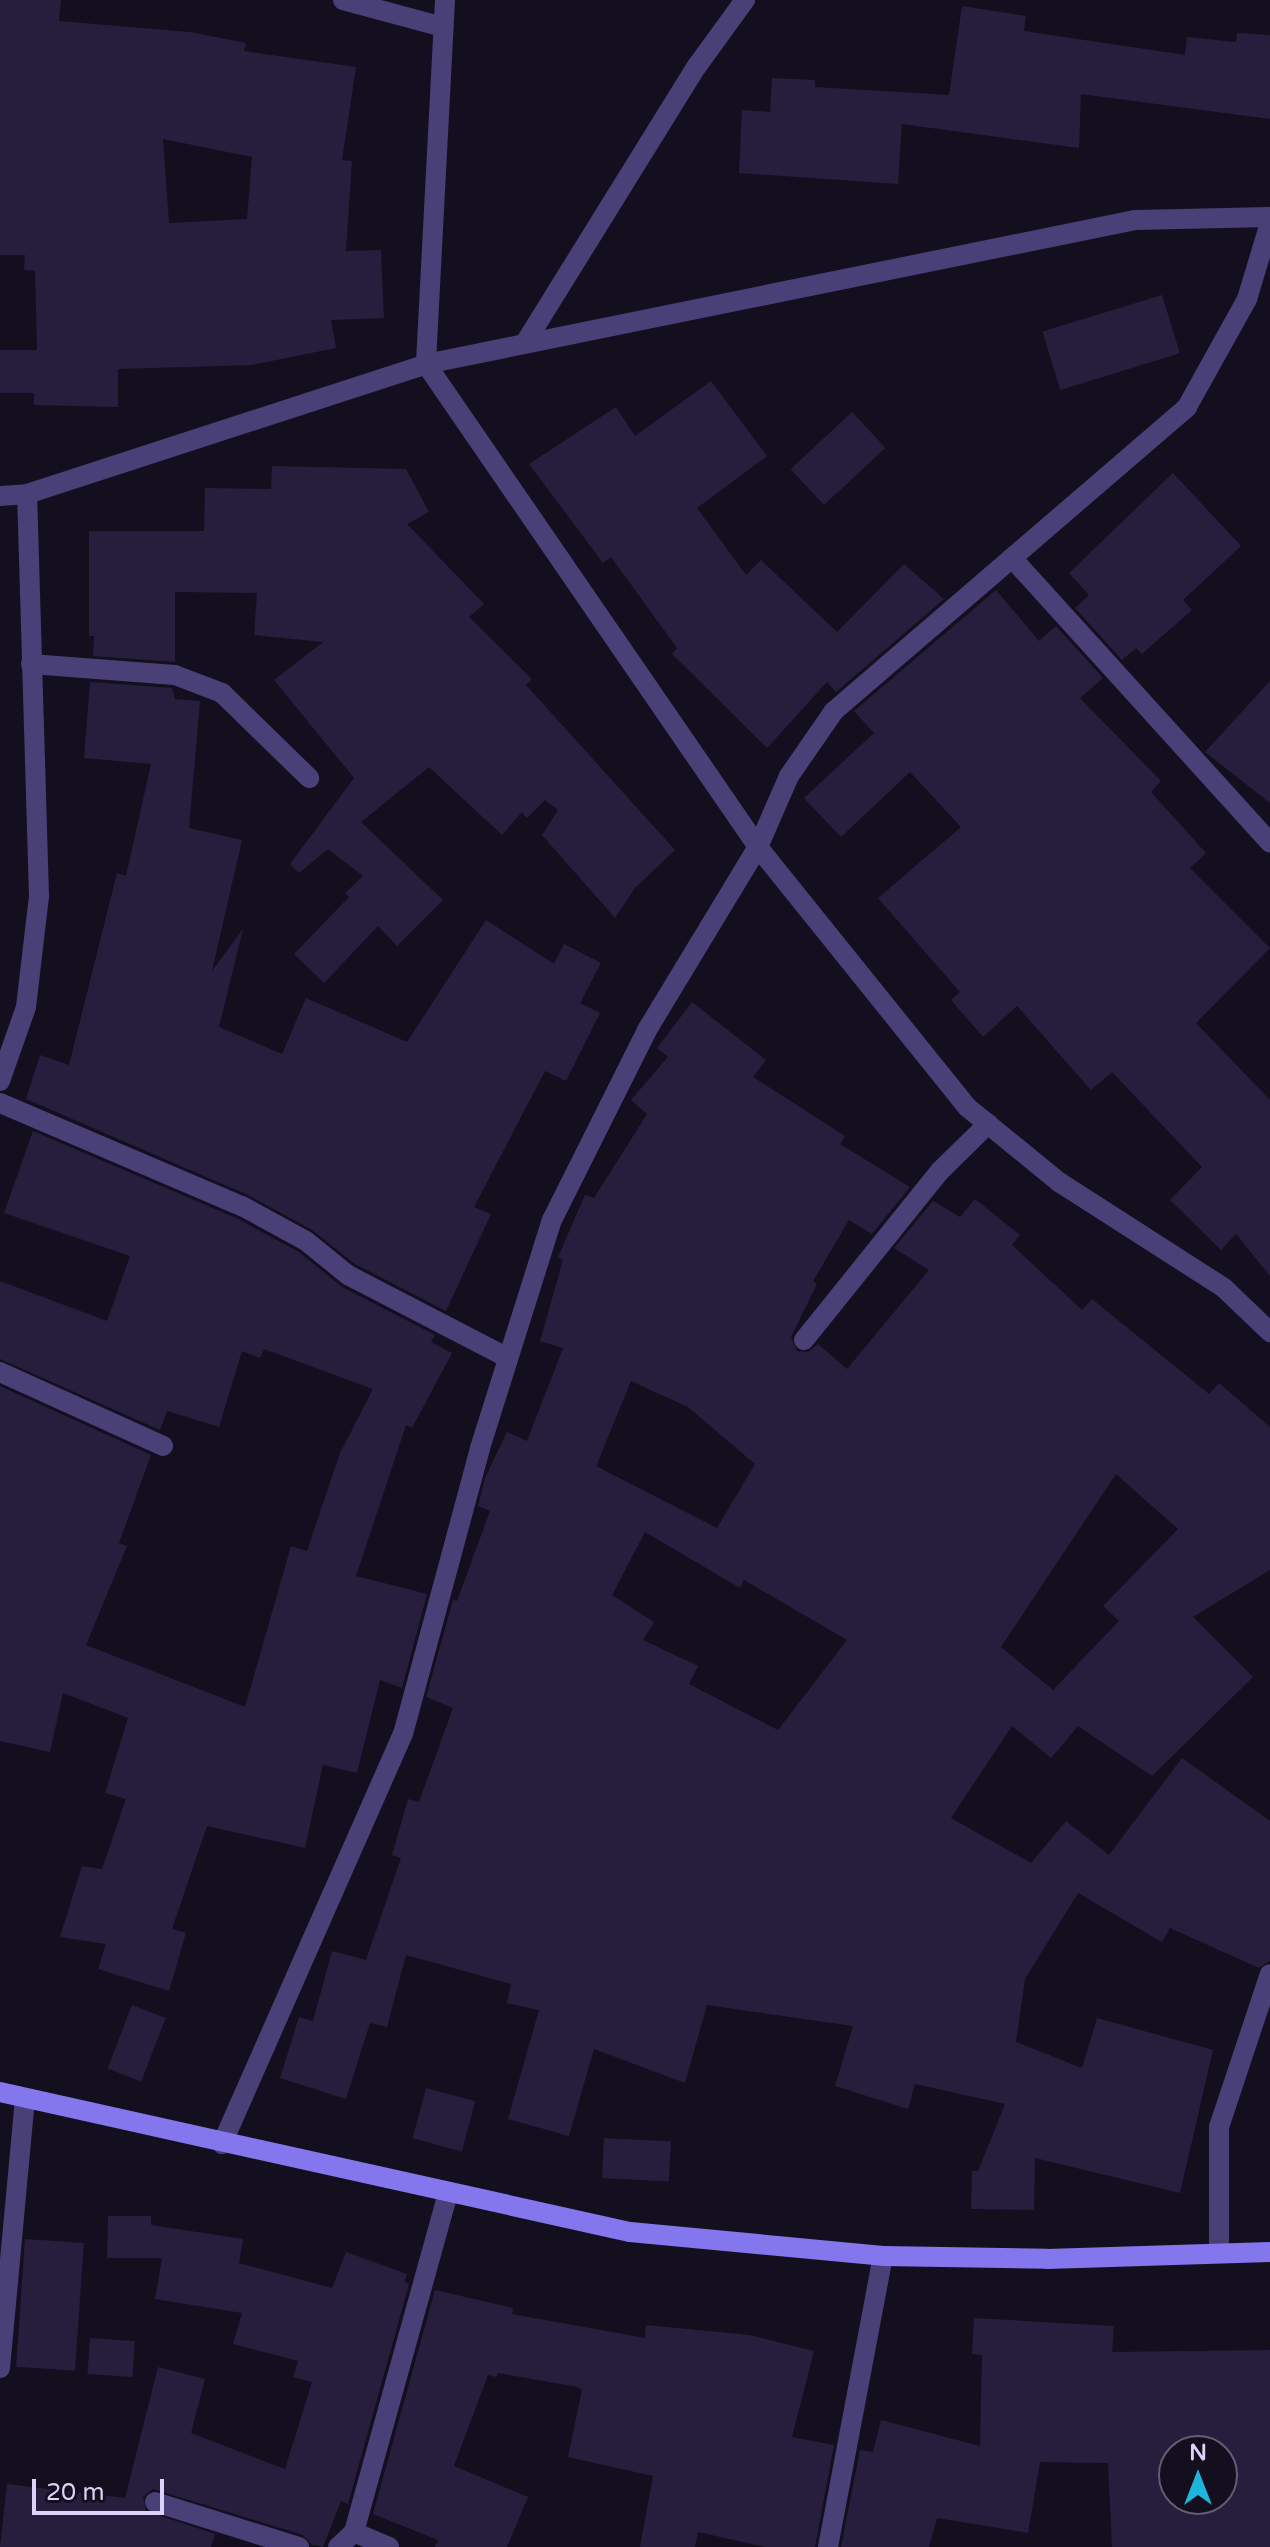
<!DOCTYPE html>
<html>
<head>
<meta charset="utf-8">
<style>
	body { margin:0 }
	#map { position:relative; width:1270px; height:2547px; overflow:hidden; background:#130f1e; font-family:"Varela Round",sans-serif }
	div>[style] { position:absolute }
	.building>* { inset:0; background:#271e3d; transform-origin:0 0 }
	.minor>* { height:20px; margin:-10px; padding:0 10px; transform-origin:10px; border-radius:10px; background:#484077 }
	.secondary>* { height:20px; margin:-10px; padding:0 10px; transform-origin:10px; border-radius:10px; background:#8476ed }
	span { translate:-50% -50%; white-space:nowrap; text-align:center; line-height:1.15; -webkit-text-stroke:6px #130f1e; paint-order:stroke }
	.north { position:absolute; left:1158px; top:2435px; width:80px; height:80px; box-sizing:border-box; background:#130f1e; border:2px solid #635d76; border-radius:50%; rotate:0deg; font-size:22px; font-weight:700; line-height:32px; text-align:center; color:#dbd3f9 }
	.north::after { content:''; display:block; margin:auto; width:28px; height:36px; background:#1db5db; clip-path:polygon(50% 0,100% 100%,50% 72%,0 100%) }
	.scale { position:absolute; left:32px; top:2479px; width:132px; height:36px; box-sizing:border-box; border:4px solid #dbd3f9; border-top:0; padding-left:10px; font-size:24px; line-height:28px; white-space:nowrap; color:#dbd3f9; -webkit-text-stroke:6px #130f1e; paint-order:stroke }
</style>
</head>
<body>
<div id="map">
	<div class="building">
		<i style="clip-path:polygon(evenodd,0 0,61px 0,59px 21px,190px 32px,246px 43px,244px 51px,356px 67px,342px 160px,352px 161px,346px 251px,381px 250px,384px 318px,331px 320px,336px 348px,251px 365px,118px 369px,118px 407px,34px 405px,34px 393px,0 393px,0 350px,37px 350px,35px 271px,24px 270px,25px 255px,0 255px,0 0,163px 139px,252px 157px,247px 219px,169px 223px,163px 139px)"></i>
		<i style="clip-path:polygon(962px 6px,1026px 16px,1024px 31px,1185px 55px,1187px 37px,1236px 42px,1237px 33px,1270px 35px,1270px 119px,1081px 94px,1079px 148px,902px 124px,898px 184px,739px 173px,742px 110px,770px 112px,772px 78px,815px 80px,815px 87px,949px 95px)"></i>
		<i style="left:1162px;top:295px;width:61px;height:125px;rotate:73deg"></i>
		<i style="clip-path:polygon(711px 381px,767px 456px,697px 508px,746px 575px,761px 560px,837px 632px,904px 564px,944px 599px,836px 692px,827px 682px,767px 748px,672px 654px,677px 648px,611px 557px,603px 563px,529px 464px,616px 407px,635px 436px)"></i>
		<i style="left:852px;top:412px;width:49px;height:84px;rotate:47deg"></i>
		<i style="clip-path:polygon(272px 466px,406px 469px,429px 512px,407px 524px,484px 604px,469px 617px,532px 679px,526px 685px,675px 850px,635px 888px,615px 918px,542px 835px,558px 810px,545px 800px,527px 818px,522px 812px,502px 835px,429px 767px,361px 822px,443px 900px,397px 946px,378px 926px,324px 983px,294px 954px,349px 897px,345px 893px,363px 876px,328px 849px,299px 873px,290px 864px,354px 778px,274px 680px,323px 642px,254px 635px,257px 593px,175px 592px,175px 662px,93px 656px,94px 636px,89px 636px,89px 531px,204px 531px,205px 488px,271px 489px)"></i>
		<i style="clip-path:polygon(1173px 473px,1241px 546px,1183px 600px,1192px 610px,1142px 654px,1136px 648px,1122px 660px,1075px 608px,1089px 595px,1069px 573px)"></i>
		<i style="clip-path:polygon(996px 590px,1039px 641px,1056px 626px,1103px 678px,1080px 698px,1161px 781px,1151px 792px,1206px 853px,1190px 868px,1270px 948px,1196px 1023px,1270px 1100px,1270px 1276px,1236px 1234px,1221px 1250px,1170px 1200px,1202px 1167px,1112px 1072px,1091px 1090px,1017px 1006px,983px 1037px,951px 1000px,960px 992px,878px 898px,961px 827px,910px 772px,841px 837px,804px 798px,874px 733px,854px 711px)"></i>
		<i style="clip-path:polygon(1270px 681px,1270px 803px,1205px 752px)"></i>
		<i style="clip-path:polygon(90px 682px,172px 688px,175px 699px,200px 701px,189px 828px,242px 840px,212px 971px,243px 929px,219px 1027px,282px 1054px,306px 998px,407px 1042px,486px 920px,554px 964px,564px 944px,601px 963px,580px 1003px,600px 1013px,566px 1081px,545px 1071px,474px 1207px,491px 1214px,446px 1311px,355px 1264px,312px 1230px,248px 1195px,26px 1099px,40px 1055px,69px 1065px,117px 873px,126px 876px,151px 764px,84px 758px)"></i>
		<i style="clip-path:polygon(evenodd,692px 1002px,766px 1060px,753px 1077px,845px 1136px,840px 1144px,910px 1187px,872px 1234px,849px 1220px,813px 1281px,817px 1284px,791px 1337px,797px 1351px,808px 1352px,818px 1344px,847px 1369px,929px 1270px,894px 1248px,933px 1201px,960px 1217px,975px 1199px,1020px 1235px,1012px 1245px,1082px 1310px,1092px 1299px,1209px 1394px,1219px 1383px,1270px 1427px,1270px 1570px,1193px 1617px,1253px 1677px,1152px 1776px,1078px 1726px,1051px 1758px,1012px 1726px,951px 1818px,1031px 1863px,1066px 1821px,1109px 1855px,1182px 1758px,1270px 1821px,1270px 1961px,1259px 1968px,1170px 1928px,1162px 1942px,1078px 1893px,1025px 1979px,1016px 2042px,1082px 2068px,1097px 2018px,1213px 2050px,1180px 2193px,1035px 2158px,1034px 2210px,971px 2209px,972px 2171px,978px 2171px,1005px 2104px,915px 2084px,908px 2109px,835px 2086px,853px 2026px,707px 2005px,685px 2083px,594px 2049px,569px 2136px,508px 2119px,539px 2010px,507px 2003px,511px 1984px,406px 1955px,387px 2027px,370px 2023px,346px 2099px,280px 2078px,299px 2017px,313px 2021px,332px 1951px,366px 1960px,401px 1858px,392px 1855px,408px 1799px,419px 1802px,453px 1708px,426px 1697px,453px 1600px,457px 1601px,490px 1511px,478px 1506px,485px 1478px,507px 1432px,527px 1441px,563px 1348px,540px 1341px,563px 1260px,558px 1257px,585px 1195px,594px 1198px,647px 1114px,631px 1100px,668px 1057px,657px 1048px,692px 1002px,631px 1381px,688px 1407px,755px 1464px,717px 1528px,596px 1466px,631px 1381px,692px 1002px,1116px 1474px,1178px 1529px,1103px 1606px,1119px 1621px,1053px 1690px,1001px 1647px,1116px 1474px,692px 1002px,645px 1532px,740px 1588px,744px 1580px,847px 1640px,778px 1730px,689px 1684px,698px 1666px,643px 1640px,654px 1622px,612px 1595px,645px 1532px)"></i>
		<i style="clip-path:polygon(33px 1131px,236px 1218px,299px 1252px,342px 1287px,435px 1335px,431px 1342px,452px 1353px,412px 1428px,406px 1425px,356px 1576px,427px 1594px,402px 1688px,380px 1680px,357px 1773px,323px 1765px,305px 1848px,207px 1826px,172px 1929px,186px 1933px,169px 1991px,98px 1969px,106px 1944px,60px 1937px,82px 1866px,102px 1869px,126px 1799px,105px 1793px,128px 1718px,63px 1693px,50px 1752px,0 1741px,0 1386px,151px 1455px,119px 1543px,127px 1546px,86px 1645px,245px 1707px,291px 1546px,307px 1551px,340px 1453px,373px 1389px,264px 1349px,260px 1358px,242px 1351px,219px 1427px,167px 1411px,160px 1430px,0 1359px,0 1281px,107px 1321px,130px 1256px,4px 1213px)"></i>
		<i style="left:132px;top:2005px;width:36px;height:68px;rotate:21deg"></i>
		<i style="left:426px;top:2088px;width:51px;height:52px;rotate:15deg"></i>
		<i style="left:604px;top:2138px;width:67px;height:40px;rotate:3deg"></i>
		<i style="clip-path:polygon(108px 2216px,151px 2216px,151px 2225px,243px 2239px,239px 2263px,332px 2288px,346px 2252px,407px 2274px,404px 2282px,409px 2284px,348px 2504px,341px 2501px,323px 2547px,312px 2545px,303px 2535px,153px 2489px,143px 2497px,146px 2511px,215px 2534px,211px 2547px,0 2547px,7px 2484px,125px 2498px,158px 2367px,205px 2379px,191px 2433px,285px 2469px,312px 2382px,293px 2377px,298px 2361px,233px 2344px,242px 2313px,155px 2299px,162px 2258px,107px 2258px)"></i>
		<i style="left:25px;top:2239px;width:59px;height:128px;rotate:4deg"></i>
		<i style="clip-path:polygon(435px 2290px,513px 2308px,512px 2314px,645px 2338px,646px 2325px,750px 2335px,814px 2351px,792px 2437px,834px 2445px,815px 2547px,765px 2547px,698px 2532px,695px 2547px,640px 2547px,653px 2476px,568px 2457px,582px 2390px,578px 2387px,498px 2373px,496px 2377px,488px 2375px,454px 2466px,528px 2497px,507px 2547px,435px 2547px,438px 2540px,373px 2514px)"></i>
		<i style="clip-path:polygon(evenodd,974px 2318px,1114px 2326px,1112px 2352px,1270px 2350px,1270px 2547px,1112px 2547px,1108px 2463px,1040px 2462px,1028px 2533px,937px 2518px,929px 2547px,841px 2547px,860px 2450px,873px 2452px,881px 2420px,980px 2446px,982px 2355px,972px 2354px,974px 2318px,1174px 2451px,1222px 2451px,1222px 2499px,1174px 2499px,1174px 2451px)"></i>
		<i style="left:90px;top:2338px;width:45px;height:36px;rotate:4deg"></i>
	</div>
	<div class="minor">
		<i style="left:343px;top:0;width:104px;rotate:15.1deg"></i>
		<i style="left:445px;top:0;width:364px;rotate:93deg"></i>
		<i style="left:426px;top:364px;width:586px;rotate:55.5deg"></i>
		<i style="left:758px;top:847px;width:334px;rotate:51.2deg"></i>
		<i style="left:967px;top:1107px;width:119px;rotate:39.2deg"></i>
		<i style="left:1059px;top:1182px;width:196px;rotate:32.7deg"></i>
		<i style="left:1224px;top:1288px;width:64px;rotate:43.7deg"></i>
		<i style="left:525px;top:343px;width:326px;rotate:-58.2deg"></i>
		<i style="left:697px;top:66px;width:82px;rotate:-54deg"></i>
		<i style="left:0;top:496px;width:27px;rotate:-4deg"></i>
		<i style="left:27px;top:494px;width:420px;rotate:-18deg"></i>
		<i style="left:426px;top:364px;width:723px;rotate:-11.48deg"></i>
		<i style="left:1135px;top:220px;width:135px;rotate:-1.3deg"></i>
		<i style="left:1012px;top:558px;width:384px;rotate:47.8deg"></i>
		<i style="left:31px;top:664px;width:144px;rotate:4.4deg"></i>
		<i style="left:175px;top:675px;width:50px;rotate:21deg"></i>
		<i style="left:222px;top:693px;width:122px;rotate:44.3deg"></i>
		<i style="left:0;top:1081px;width:78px;rotate:-70.6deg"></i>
		<i style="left:26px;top:1007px;width:112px;rotate:-83.3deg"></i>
		<i style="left:39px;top:896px;width:402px;rotate:-91.7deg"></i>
		<i style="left:0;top:1103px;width:263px;rotate:23.1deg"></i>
		<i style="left:242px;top:1206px;width:73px;rotate:28.7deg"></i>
		<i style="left:306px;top:1241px;width:54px;rotate:39deg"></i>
		<i style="left:348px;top:1275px;width:180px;rotate:27.4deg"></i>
		<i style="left:804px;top:1340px;width:216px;rotate:-51.2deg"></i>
		<i style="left:939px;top:1172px;width:69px;rotate:-44.4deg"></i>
		<i style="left:0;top:1372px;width:179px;rotate:24.4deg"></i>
		<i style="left:222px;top:2144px;width:448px;rotate:-66.2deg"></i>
		<i style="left:403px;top:1734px;width:296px;rotate:-74.9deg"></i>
		<i style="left:480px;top:1448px;width:239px;rotate:-72.5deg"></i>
		<i style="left:552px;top:1220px;width:212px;rotate:-63.4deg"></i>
		<i style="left:647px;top:1030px;width:214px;rotate:-58.8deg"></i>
		<i style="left:758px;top:847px;width:77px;rotate:-66.4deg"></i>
		<i style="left:789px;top:776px;width:79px;rotate:-55.3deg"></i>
		<i style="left:834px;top:711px;width:466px;rotate:-40.7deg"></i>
		<i style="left:1187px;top:407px;width:124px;rotate:-60.9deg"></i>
		<i style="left:1247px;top:299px;width:79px;rotate:-73.2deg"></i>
		<i style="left:1219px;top:2253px;width:126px;rotate:-90deg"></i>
		<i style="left:1219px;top:2127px;width:161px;rotate:-71.6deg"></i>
		<i style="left:0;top:2368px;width:270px;rotate:-84.7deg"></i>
		<i style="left:155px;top:2502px;width:151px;rotate:17.4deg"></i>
		<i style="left:338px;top:2547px;width:22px;rotate:-43deg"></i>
		<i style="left:389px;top:2547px;width:38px;rotate:-157deg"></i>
		<i style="left:354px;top:2532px;width:353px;rotate:-74.5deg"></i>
		<i style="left:828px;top:2547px;width:296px;rotate:-79.3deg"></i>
	</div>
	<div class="secondary">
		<i style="left:0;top:2092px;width:645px;rotate:12.53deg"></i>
		<i style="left:630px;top:2232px;width:254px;rotate:5.4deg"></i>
		<i style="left:883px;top:2256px;width:164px;rotate:1deg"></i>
		<i style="left:1047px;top:2259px;width:223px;rotate:-1.8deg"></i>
	</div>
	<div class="north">N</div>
	<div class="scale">20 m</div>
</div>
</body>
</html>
